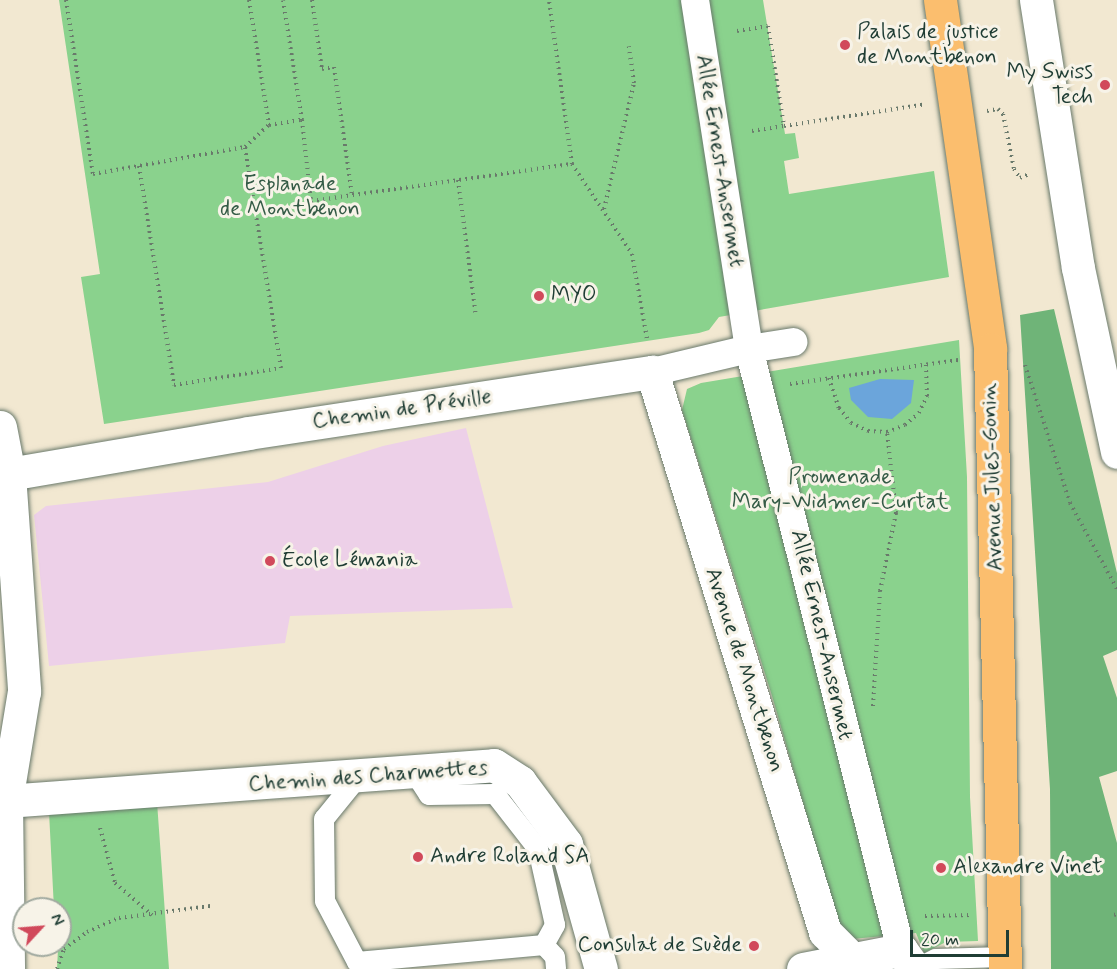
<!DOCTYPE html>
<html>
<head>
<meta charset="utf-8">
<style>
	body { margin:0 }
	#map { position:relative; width:1117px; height:969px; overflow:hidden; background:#f2e8d1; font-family:Mynerve,sans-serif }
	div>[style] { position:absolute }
	.built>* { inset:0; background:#edd0e8 }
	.green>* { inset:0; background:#8ad28d }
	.forest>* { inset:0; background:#6fb478 }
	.water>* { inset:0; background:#6ba5db }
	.path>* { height:4px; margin-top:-2px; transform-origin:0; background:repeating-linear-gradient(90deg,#69796b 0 1.5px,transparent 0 6px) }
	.roads { filter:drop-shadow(0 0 2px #69796b) drop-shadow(0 0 2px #69796b) }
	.service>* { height:20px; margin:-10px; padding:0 10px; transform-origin:10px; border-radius:10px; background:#fff }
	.pedestrian>* { height:28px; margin:-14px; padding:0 14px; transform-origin:14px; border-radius:14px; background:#fff }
	.minor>* { height:33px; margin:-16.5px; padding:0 16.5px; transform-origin:16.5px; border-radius:16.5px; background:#fff }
	.tertiary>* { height:33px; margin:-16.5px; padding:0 16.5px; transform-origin:16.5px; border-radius:16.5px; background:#fff }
	.primary>* { height:33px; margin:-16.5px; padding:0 16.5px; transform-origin:16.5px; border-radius:16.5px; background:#fbbe6e }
	.dots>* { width:16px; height:16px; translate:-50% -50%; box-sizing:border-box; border:3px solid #f7f3e8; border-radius:50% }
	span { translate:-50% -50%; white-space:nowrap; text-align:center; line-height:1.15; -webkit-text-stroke:6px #f7f3e8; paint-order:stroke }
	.poi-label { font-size:22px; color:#1f3d34 }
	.left { translate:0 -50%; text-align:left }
	.right { translate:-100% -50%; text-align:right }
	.street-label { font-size:22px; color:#1f3d34 }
	.park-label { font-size:22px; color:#345b46 }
	.north { position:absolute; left:12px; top:897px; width:60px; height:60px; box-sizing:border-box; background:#f7f3e8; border:2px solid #a1aaa0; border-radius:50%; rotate:64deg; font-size:16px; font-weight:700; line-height:24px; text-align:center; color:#1f3d34 }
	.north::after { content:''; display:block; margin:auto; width:21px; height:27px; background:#d1495b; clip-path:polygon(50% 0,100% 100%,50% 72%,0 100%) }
	.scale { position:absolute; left:910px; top:930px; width:99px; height:27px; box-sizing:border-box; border:3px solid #1f3d34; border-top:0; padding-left:8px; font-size:18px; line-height:21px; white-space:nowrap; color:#1f3d34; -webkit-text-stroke:4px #f7f3e8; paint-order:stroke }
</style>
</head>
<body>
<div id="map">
	<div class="built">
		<i style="clip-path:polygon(466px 428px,513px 608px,290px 616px,285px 643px,49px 666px,34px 515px,46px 506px,268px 482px,383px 446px)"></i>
	</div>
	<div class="green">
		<i style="clip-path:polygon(59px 0,763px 0,785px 134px,795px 133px,799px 158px,784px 161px,789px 194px,934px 171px,949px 277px,719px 317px,709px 330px,699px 333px,104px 424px,81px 277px,100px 274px)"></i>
		<i style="clip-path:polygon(959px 340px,967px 477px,970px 797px,978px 941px,946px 942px,924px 953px,916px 933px,852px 939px,839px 927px,772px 696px,682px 410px,687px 389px,701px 383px)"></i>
		<i style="clip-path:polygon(157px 802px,169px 969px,57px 969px,60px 909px,54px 909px,49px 812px)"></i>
	</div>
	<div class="forest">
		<i style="clip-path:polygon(1054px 309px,1117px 573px,1117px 650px,1103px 656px,1117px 698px,1117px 771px,1099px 777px,1117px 843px,1117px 969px,1051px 969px,1050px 789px,1020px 315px)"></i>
	</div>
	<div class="water">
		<i style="clip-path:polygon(880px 379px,914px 380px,911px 403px,892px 419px,868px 417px,851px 400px,849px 388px)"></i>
	</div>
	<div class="path">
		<i style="left:66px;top:0;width:176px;rotate:81.2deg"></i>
		<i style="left:93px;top:174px;width:154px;rotate:-10.1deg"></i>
		<i style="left:245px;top:147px;width:33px;rotate:-43deg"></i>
		<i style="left:249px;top:0;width:127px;rotate:80.9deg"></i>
		<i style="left:269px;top:125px;width:33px;rotate:-9deg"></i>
		<i style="left:302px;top:120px;width:121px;rotate:-99deg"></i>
		<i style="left:312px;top:0;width:70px;rotate:81.8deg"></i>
		<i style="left:322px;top:69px;width:12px;rotate:-9deg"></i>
		<i style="left:334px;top:67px;width:129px;rotate:82deg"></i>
		<i style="left:737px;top:31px;width:31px;rotate:-9deg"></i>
		<i style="left:768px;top:26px;width:101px;rotate:80.9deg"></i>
		<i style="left:784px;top:126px;width:140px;rotate:-8.7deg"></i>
		<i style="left:987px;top:111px;width:11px;rotate:-10deg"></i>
		<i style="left:998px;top:109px;width:7px;rotate:45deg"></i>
		<i style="left:1003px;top:114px;width:56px;rotate:78.7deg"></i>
		<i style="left:1014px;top:169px;width:11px;rotate:56deg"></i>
		<i style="left:1020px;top:178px;width:10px;rotate:-24deg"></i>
		<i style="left:302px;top:120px;width:81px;rotate:83.7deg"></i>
		<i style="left:311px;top:201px;width:264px;rotate:-8.1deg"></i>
		<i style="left:572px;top:164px;width:166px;rotate:-98deg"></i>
		<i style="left:752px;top:131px;width:32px;rotate:-9deg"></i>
		<i style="left:572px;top:164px;width:108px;rotate:56.3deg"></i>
		<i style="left:632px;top:254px;width:86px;rotate:80deg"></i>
		<i style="left:139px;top:166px;width:222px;rotate:80.9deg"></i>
		<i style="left:174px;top:385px;width:108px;rotate:-9deg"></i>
		<i style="left:281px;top:368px;width:224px;rotate:-99.3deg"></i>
		<i style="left:458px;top:180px;width:137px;rotate:82.5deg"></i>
		<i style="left:604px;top:209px;width:130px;rotate:-76.6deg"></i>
		<i style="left:634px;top:83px;width:37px;rotate:-98deg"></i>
		<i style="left:1025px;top:365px;width:145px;rotate:71.9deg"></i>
		<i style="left:1070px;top:503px;width:98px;rotate:61.3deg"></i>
		<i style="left:829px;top:378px;width:32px;rotate:72deg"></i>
		<i style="left:839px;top:408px;width:19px;rotate:51deg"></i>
		<i style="left:851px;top:423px;width:19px;rotate:25deg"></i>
		<i style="left:868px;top:431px;width:19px;rotate:3deg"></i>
		<i style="left:887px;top:432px;width:19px;rotate:-21deg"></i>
		<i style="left:905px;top:425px;width:18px;rotate:-41deg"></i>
		<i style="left:919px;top:413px;width:19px;rotate:-65deg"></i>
		<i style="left:927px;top:396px;width:31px;rotate:-92deg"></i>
		<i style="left:790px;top:384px;width:170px;rotate:-8.1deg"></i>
		<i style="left:873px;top:706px;width:115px;rotate:-86.5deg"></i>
		<i style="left:880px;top:591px;width:80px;rotate:-78.4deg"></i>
		<i style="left:896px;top:513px;width:81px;rotate:-96.3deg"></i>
		<i style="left:100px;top:828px;width:57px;rotate:74.7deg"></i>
		<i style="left:115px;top:883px;width:49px;rotate:40.9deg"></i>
		<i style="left:1114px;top:915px;width:3px;rotate:-18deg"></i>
		<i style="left:925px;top:916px;width:47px;rotate:-1.2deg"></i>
		<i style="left:57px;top:969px;width:21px;rotate:-71deg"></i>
		<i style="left:64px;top:949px;width:29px;rotate:-36deg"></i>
		<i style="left:87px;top:932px;width:35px;rotate:-24deg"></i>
		<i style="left:119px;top:918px;width:92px;rotate:-7.5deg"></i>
	</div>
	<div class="roads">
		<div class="service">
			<i style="left:359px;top:776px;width:55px;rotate:129.1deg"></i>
			<i style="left:324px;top:819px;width:82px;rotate:89.3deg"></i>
			<i style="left:325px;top:901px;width:69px;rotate:62.3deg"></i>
			<i style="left:357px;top:962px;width:188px;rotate:-5.2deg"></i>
			<i style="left:544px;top:945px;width:23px;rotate:-61deg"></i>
			<i style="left:555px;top:925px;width:78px;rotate:-102.6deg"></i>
			<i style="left:538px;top:849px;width:70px;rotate:-128deg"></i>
			<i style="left:495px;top:794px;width:66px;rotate:179.1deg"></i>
			<i style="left:429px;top:795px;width:27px;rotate:-123deg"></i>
			<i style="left:544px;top:945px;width:16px;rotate:47deg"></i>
			<i style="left:555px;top:957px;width:12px;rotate:85deg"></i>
			<i style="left:916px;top:969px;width:22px;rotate:-27deg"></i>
			<i style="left:936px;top:959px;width:68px;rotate:-1.7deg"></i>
		</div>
		<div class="pedestrian">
			<i style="left:695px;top:0;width:353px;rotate:81.2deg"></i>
			<i style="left:749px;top:349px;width:620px;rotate:75.81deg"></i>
			<i style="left:652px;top:372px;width:100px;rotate:-13.3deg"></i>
			<i style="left:749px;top:349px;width:45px;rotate:-9deg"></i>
		</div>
		<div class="minor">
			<i style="left:0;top:427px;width:48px;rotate:79.2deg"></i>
			<i style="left:9px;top:474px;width:218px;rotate:86deg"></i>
			<i style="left:24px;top:691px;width:111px;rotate:99.3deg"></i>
			<i style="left:6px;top:801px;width:168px;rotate:89.3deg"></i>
			<i style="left:9px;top:474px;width:242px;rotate:-9.7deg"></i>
			<i style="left:248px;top:433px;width:409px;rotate:-8.6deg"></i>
			<i style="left:652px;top:372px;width:586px;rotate:72.83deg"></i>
			<i style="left:825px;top:932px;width:38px;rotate:45deg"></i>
			<i style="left:6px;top:801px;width:489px;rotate:-4.2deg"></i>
			<i style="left:494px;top:765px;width:31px;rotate:33deg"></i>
			<i style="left:520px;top:782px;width:77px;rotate:53.4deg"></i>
			<i style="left:566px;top:844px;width:130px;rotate:74.4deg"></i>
			<i style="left:803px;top:969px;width:100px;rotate:-11deg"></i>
			<i style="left:901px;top:950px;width:24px;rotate:54deg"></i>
		</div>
		<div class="tertiary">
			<i style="left:1036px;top:0;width:271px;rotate:81.1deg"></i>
			<i style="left:1078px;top:268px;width:188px;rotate:78deg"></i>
		</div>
		<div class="primary">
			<i style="left:940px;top:0;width:353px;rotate:81.8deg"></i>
			<i style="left:990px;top:349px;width:620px;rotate:88.61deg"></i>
		</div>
	</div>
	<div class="dots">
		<i style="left:845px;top:45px;background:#d1495b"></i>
		<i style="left:1105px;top:85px;background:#d1495b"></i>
		<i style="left:539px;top:296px;background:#d1495b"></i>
		<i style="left:270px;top:561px;background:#d1495b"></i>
		<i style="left:418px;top:857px;background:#d1495b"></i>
		<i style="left:941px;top:868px;background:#d1495b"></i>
		<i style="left:754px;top:946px;background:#d1495b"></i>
	</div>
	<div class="poi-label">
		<span class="left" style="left:857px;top:45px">Palais de justice<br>de Montbenon</span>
		<span class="right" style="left:1093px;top:85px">My Swiss<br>Tech</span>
		<span class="left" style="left:551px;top:296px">MYO</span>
		<span class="left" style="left:282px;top:561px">École Lémania</span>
		<span class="left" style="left:430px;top:857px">Andre Roland SA</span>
		<span class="left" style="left:953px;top:868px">Alexandre Vinet</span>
		<span class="right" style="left:742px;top:946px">Consulat de Suède</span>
	</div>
	<div class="street-label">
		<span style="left:719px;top:161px;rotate:81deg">Allée Ernest-Ansermet</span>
		<span style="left:402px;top:410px;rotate:-8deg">Chemin de Préville</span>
		<span style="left:993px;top:477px;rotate:-92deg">Avenue Jules-Gonin</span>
		<span style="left:821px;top:635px;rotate:77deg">Allée Ernest-Ansermet</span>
		<span style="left:744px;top:670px;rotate:72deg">Avenue de Montbenon</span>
		<span style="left:368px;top:777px;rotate:-4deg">Chemin des Charmettes</span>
	</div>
	<div class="park-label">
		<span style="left:290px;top:197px">Esplanade<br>de Montbenon</span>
		<span style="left:840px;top:490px">Promenade<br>Mary-Widmer-Curtat</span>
	</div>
	<div class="north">N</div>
	<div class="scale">20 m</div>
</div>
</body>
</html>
